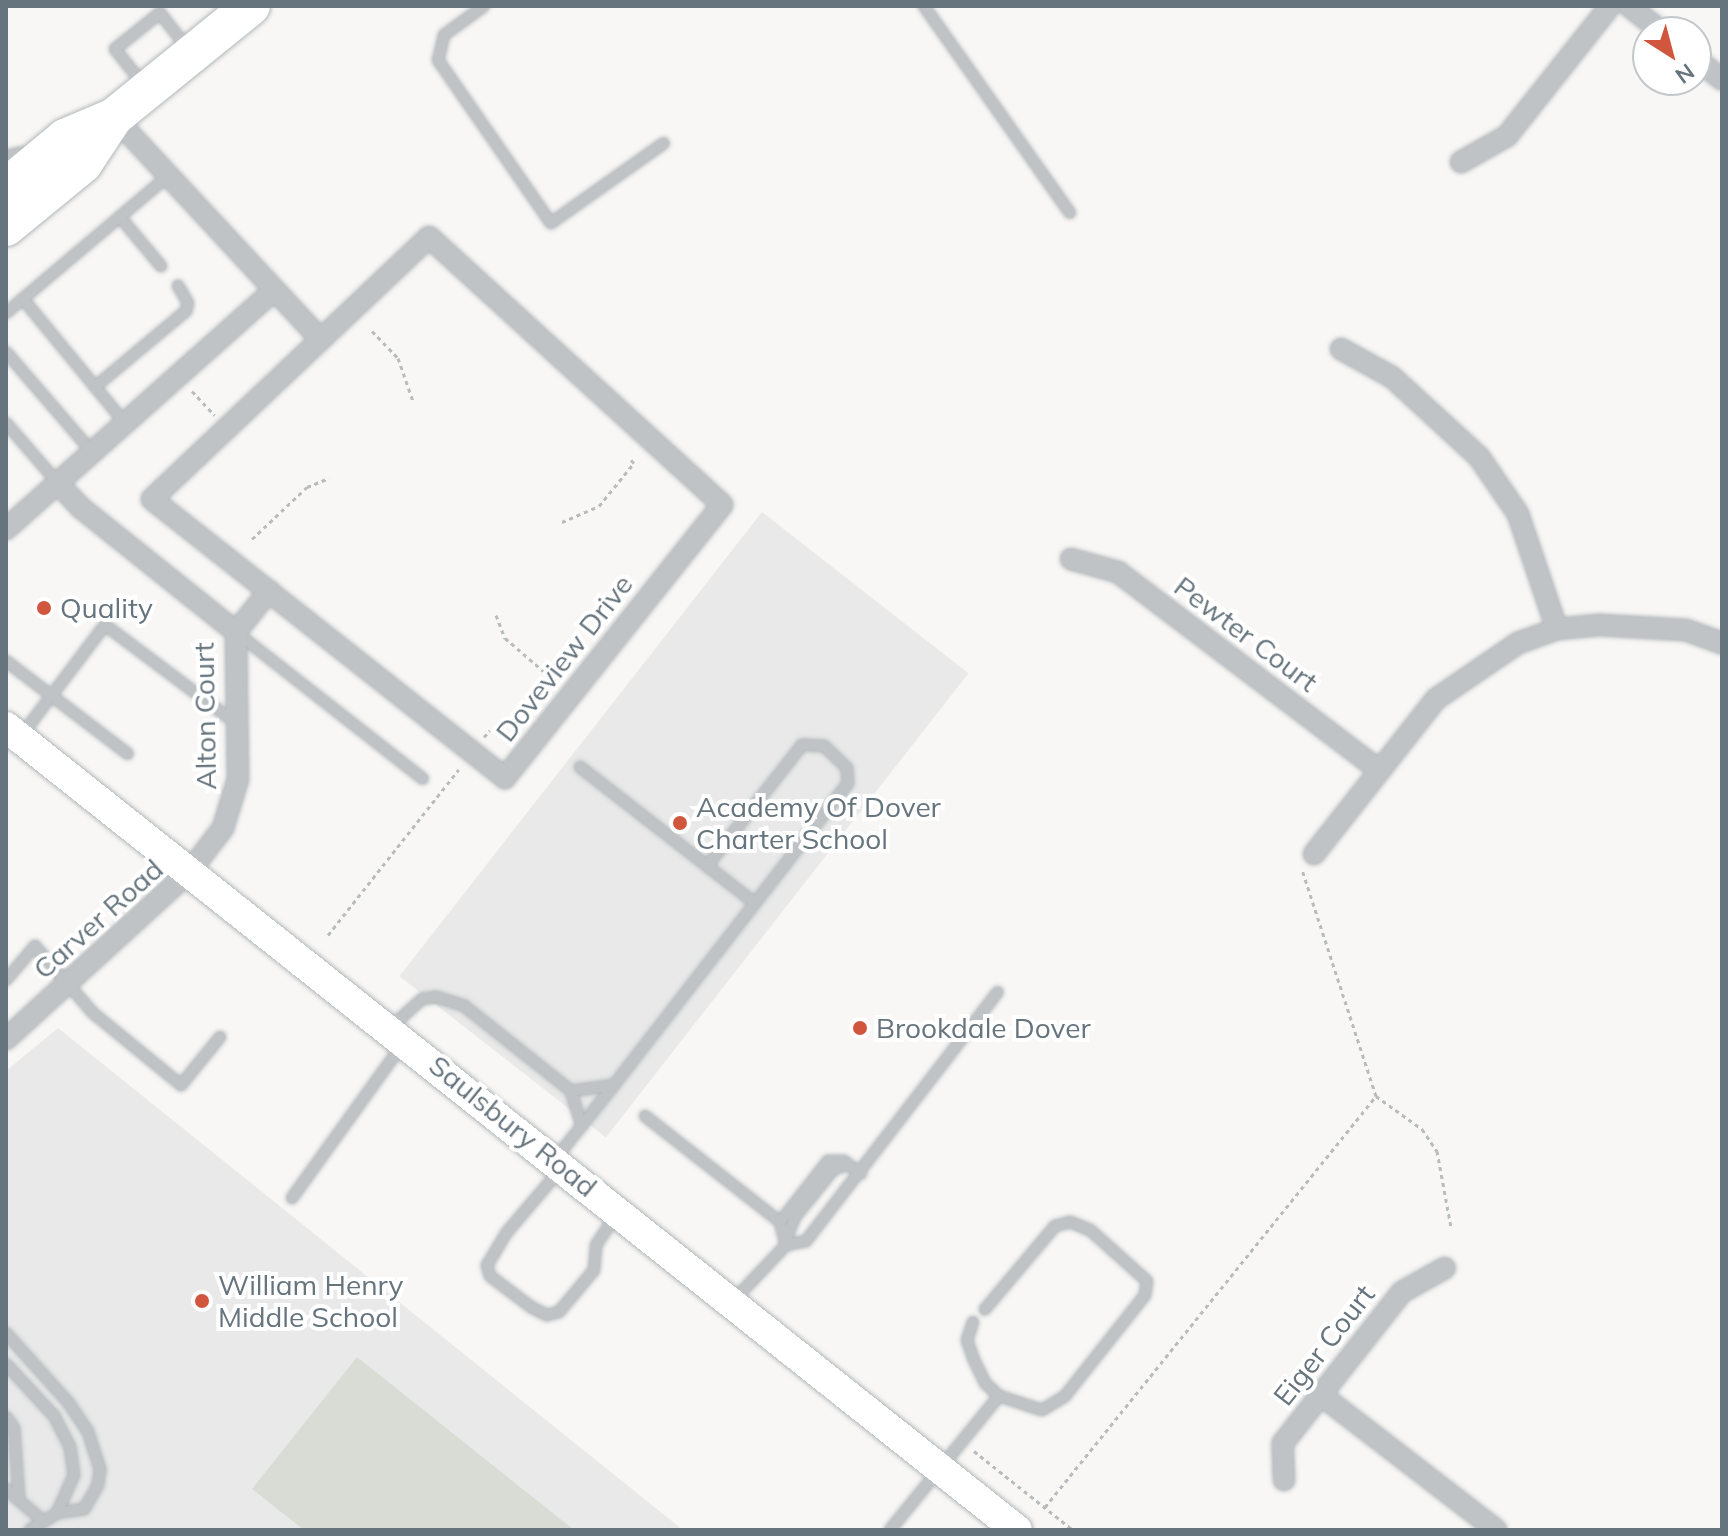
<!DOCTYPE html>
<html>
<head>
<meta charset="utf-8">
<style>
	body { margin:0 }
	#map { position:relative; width:1728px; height:1536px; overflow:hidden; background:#f8f7f5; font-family:Mulish,sans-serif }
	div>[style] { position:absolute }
	.built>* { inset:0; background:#e8e9e8; transform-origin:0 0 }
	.green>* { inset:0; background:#d8dcd5 }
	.path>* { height:3px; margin-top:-1.5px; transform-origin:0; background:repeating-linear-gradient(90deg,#b9bcbe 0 4px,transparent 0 8px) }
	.roads { filter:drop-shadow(0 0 2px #b2b7bb) drop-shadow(0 0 2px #b2b7bb) }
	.lane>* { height:10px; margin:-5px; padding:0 5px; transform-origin:5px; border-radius:5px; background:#bfc3c6 }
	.street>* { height:20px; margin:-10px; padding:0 10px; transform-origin:10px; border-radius:10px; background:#bfc3c6 }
	.secondary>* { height:30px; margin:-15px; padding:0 15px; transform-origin:15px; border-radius:15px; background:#fff }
	.highway>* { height:38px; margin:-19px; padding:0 19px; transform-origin:19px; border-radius:19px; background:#fff }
	.dots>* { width:22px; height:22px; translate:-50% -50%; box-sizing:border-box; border:4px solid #fff; border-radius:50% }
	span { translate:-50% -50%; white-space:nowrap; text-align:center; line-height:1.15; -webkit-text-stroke:8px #fff; paint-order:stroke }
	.poi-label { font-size:28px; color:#66747d }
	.left { translate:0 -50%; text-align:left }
	.street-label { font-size:28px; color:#66747d }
	.frame { position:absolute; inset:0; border:8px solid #66747d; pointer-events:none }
	.north { position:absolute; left:1632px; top:16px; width:80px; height:80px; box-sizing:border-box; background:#fff; border:2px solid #c2c7cb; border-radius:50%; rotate:144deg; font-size:22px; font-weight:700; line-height:32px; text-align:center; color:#66747d }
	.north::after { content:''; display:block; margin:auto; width:28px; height:36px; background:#d0563d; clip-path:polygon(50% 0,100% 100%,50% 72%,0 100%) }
</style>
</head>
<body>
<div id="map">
	<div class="built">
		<i style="left:762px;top:512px;width:262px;height:589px;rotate:38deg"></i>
		<i style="clip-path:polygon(58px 1028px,683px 1530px,6px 1530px,6px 1071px)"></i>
	</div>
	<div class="green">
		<i style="clip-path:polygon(357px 1357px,574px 1530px,304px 1530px,252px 1489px)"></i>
	</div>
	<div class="path">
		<i style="left:372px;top:331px;width:37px;rotate:46deg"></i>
		<i style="left:398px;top:358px;width:46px;rotate:70.8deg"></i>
		<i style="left:192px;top:391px;width:33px;rotate:47deg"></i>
		<i style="left:562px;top:522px;width:40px;rotate:-23.4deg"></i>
		<i style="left:599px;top:506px;width:55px;rotate:-50.9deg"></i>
		<i style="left:634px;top:463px;width:6px;rotate:-135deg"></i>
		<i style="left:252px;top:539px;width:76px;rotate:-43.4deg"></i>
		<i style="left:307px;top:487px;width:24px;rotate:-22deg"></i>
		<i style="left:496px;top:615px;width:25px;rotate:69deg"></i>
		<i style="left:505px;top:638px;width:58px;rotate:40.8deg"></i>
		<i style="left:484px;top:737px;width:9px;rotate:-49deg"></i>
		<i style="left:328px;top:935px;width:211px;rotate:-51.7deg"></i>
		<i style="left:1376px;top:1096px;width:57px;rotate:35.7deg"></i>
		<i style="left:1422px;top:1129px;width:27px;rotate:56deg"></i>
		<i style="left:1437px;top:1151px;width:77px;rotate:79.6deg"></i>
		<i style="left:974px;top:1451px;width:127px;rotate:38.6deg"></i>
		<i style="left:1045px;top:1507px;width:528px;rotate:-51.15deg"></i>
		<i style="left:1376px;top:1096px;width:239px;rotate:-108.1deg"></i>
	</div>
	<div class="roads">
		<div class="lane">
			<i style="left:484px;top:6px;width:49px;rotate:144.1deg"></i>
			<i style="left:444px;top:35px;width:26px;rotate:103deg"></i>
			<i style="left:438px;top:60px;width:198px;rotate:55.3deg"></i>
			<i style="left:551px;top:223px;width:138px;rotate:-35.3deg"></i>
			<i style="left:924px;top:6px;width:253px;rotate:54.8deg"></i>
			<i style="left:143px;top:84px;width:45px;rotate:-128.7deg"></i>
			<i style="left:115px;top:49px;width:58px;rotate:-38.7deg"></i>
			<i style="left:160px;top:13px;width:46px;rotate:52.1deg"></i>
			<i style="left:6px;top:156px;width:19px;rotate:-12deg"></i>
			<i style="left:120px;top:217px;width:64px;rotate:50.1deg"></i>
			<i style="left:23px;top:299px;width:161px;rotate:50.6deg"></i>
			<i style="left:6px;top:313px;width:212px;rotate:-40.2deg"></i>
			<i style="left:6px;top:352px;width:132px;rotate:49.3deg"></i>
			<i style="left:95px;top:387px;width:119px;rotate:-39.9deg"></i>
			<i style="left:186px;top:311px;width:8px;rotate:-76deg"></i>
			<i style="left:188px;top:303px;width:20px;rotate:-120deg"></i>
			<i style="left:6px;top:423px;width:79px;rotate:49.1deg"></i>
			<i style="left:237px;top:633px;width:236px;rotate:38.1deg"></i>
			<i style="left:6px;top:661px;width:153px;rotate:37.3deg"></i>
			<i style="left:21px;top:736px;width:139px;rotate:-52.9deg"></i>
			<i style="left:105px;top:625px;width:165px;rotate:36.9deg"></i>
			<i style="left:580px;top:767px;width:222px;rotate:37.9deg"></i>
			<i style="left:6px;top:980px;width:45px;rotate:-49.5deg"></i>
			<i style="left:35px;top:946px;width:89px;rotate:49.1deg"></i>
			<i style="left:93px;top:1013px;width:114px;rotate:39.3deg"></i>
			<i style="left:181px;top:1085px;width:62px;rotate:-50.9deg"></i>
			<i style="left:390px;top:1028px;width:43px;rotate:-42.2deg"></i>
			<i style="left:422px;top:999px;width:14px;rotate:-8deg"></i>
			<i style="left:436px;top:997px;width:28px;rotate:17deg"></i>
			<i style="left:463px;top:1005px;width:138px;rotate:38.5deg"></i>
			<i style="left:571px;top:1091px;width:37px;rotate:73deg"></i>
			<i style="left:614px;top:1085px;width:382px;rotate:-52.2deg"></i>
			<i style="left:848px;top:783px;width:15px;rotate:-94deg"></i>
			<i style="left:847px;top:768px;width:32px;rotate:-136deg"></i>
			<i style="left:824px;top:746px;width:22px;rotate:-177deg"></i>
			<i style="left:802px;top:745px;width:154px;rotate:128.1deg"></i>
			<i style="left:645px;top:1116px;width:172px;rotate:38.1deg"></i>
			<i style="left:556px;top:1158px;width:93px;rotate:-51.5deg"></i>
			<i style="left:614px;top:1085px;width:43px;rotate:172.1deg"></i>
			<i style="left:559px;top:1171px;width:80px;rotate:130.4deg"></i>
			<i style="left:507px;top:1232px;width:39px;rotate:121deg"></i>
			<i style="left:487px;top:1265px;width:11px;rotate:75deg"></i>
			<i style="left:490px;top:1276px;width:51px;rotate:37.1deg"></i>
			<i style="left:531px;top:1307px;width:18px;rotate:27deg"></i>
			<i style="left:547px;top:1315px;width:12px;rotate:-14deg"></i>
			<i style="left:559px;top:1312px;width:55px;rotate:-50.2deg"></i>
			<i style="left:594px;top:1270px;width:25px;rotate:-85deg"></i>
			<i style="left:596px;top:1245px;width:36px;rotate:-56deg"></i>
			<i style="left:292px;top:1198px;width:188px;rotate:-54.3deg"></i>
			<i style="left:785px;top:1242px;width:27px;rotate:-68deg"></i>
			<i style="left:795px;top:1217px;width:62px;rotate:-50.9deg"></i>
			<i style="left:834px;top:1169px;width:14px;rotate:-17deg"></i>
			<i style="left:786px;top:1245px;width:24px;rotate:-105deg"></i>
			<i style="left:780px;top:1222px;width:78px;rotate:-51.8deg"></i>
			<i style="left:828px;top:1161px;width:16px"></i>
			<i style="left:844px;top:1161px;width:21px;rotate:37deg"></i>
			<i style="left:734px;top:1300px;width:76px;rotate:-46.6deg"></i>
			<i style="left:786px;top:1245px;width:20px;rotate:-11deg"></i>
			<i style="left:806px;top:1241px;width:314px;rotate:-52.4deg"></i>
			<i style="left:973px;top:1322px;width:19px;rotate:108deg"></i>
			<i style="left:967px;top:1340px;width:21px;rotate:71deg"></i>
			<i style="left:974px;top:1360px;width:25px;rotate:64deg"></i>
			<i style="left:985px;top:1383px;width:19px;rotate:43deg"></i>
			<i style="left:6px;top:1333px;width:93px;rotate:48.1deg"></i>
			<i style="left:68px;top:1402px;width:36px;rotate:56deg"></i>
			<i style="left:88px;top:1432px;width:40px;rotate:72deg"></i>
			<i style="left:100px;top:1470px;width:15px;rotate:98deg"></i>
			<i style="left:98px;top:1485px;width:28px;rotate:120deg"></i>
			<i style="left:84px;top:1509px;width:27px;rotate:172deg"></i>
			<i style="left:57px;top:1513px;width:42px;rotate:-65.9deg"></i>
			<i style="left:74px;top:1475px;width:28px;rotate:-98deg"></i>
			<i style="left:70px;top:1447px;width:34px;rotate:-117deg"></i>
			<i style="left:55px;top:1417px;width:72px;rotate:-132.8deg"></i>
			<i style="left:6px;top:1417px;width:14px;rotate:54deg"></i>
			<i style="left:14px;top:1428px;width:71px;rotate:86deg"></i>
			<i style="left:6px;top:1489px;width:49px;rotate:40.9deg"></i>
			<i style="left:30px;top:1530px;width:32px;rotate:-32deg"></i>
			<i style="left:890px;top:1530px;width:173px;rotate:-50.9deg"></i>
			<i style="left:999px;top:1396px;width:45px;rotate:18deg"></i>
			<i style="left:1042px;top:1410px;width:27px;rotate:-31deg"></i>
			<i style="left:1065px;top:1396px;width:129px;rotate:-51.6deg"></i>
			<i style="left:1145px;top:1295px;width:14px;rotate:-82deg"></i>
			<i style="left:1147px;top:1281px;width:76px;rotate:-138.2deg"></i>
			<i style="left:1090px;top:1230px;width:22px;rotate:-158deg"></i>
			<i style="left:1070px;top:1222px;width:16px;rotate:165deg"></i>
			<i style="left:1055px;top:1226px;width:109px;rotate:130.1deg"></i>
		</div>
		<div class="street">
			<i style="left:1629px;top:6px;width:42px;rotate:38.2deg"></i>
			<i style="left:1696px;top:59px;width:33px;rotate:38deg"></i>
			<i style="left:114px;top:117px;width:304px;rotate:47.1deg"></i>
			<i style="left:1461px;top:162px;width:53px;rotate:-29.5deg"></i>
			<i style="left:1507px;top:136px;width:166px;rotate:-51.6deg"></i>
			<i style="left:429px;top:237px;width:397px;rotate:42.4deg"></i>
			<i style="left:722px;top:505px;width:349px;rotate:128.5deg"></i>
			<i style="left:505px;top:778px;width:450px;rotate:-141.7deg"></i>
			<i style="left:152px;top:499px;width:381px;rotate:-43.4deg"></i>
			<i style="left:1341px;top:349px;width:58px;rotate:28.8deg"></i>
			<i style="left:1392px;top:377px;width:118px;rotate:42.6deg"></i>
			<i style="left:1479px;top:457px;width:69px;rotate:55.6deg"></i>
			<i style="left:1518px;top:514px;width:121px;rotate:71.3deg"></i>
			<i style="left:6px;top:529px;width:359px;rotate:-41.7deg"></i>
			<i style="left:1071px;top:559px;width:49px;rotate:15.5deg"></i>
			<i style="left:1118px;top:572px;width:328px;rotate:37.2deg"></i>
			<i style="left:236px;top:632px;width:53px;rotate:-51.2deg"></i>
			<i style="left:1314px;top:854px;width:197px;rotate:-51.8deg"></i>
			<i style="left:1436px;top:699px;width:99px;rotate:-34.3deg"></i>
			<i style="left:1518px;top:643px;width:41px;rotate:-19.7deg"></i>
			<i style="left:1557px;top:629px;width:42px;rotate:-5.4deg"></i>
			<i style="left:1599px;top:625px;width:87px;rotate:3.3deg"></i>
			<i style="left:1686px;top:630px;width:38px;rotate:20deg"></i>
			<i style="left:6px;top:1039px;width:249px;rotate:-42.4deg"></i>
			<i style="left:190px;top:871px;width:54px;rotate:-52.5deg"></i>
			<i style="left:223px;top:828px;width:51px;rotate:-73deg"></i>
			<i style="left:238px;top:779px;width:147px;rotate:-90.8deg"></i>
			<i style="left:236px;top:632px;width:198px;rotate:-141.3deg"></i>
			<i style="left:81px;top:508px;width:34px;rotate:-133deg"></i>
			<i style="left:1321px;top:1395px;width:221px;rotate:37.6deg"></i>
			<i style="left:1284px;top:1480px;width:37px;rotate:-92deg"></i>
			<i style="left:1283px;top:1443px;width:192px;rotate:-51.8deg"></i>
			<i style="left:1402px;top:1292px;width:49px;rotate:-29.2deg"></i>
		</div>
		<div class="secondary">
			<i style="left:6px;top:727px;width:1291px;rotate:38.46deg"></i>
		</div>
		<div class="highway">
			<i style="left:6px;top:187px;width:77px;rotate:-39.7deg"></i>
			<i style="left:65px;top:138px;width:53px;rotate:-23.2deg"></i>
			<i style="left:114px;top:117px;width:176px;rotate:-39deg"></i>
			<i style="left:6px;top:227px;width:99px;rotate:-39.3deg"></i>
			<i style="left:83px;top:164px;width:56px;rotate:-56.6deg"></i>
		</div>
	</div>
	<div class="dots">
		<i style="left:44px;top:608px;background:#d0563d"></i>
		<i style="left:680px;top:823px;background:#d0563d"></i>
		<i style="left:860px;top:1028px;background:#d0563d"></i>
		<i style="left:202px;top:1301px;background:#d0563d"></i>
	</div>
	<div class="poi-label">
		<span class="left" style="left:60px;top:608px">Quality</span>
		<span class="left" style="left:696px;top:823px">Academy Of Dover<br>Charter School</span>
		<span class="left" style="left:876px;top:1028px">Brookdale Dover</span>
		<span class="left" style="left:218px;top:1301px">William Henry<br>Middle School</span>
	</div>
	<div class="street-label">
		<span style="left:1246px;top:634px;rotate:37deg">Pewter Court</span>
		<span style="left:564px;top:658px;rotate:-52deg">Doveview Drive</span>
		<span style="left:205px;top:716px;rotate:-91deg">Alton Court</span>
		<span style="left:98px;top:919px;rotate:-42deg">Carver Road</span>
		<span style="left:513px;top:1126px;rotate:39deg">Saulsbury Road</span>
		<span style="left:1324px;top:1345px;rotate:-52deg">Eiger Court</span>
	</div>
	<div class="frame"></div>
	<div class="north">N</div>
</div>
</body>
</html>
